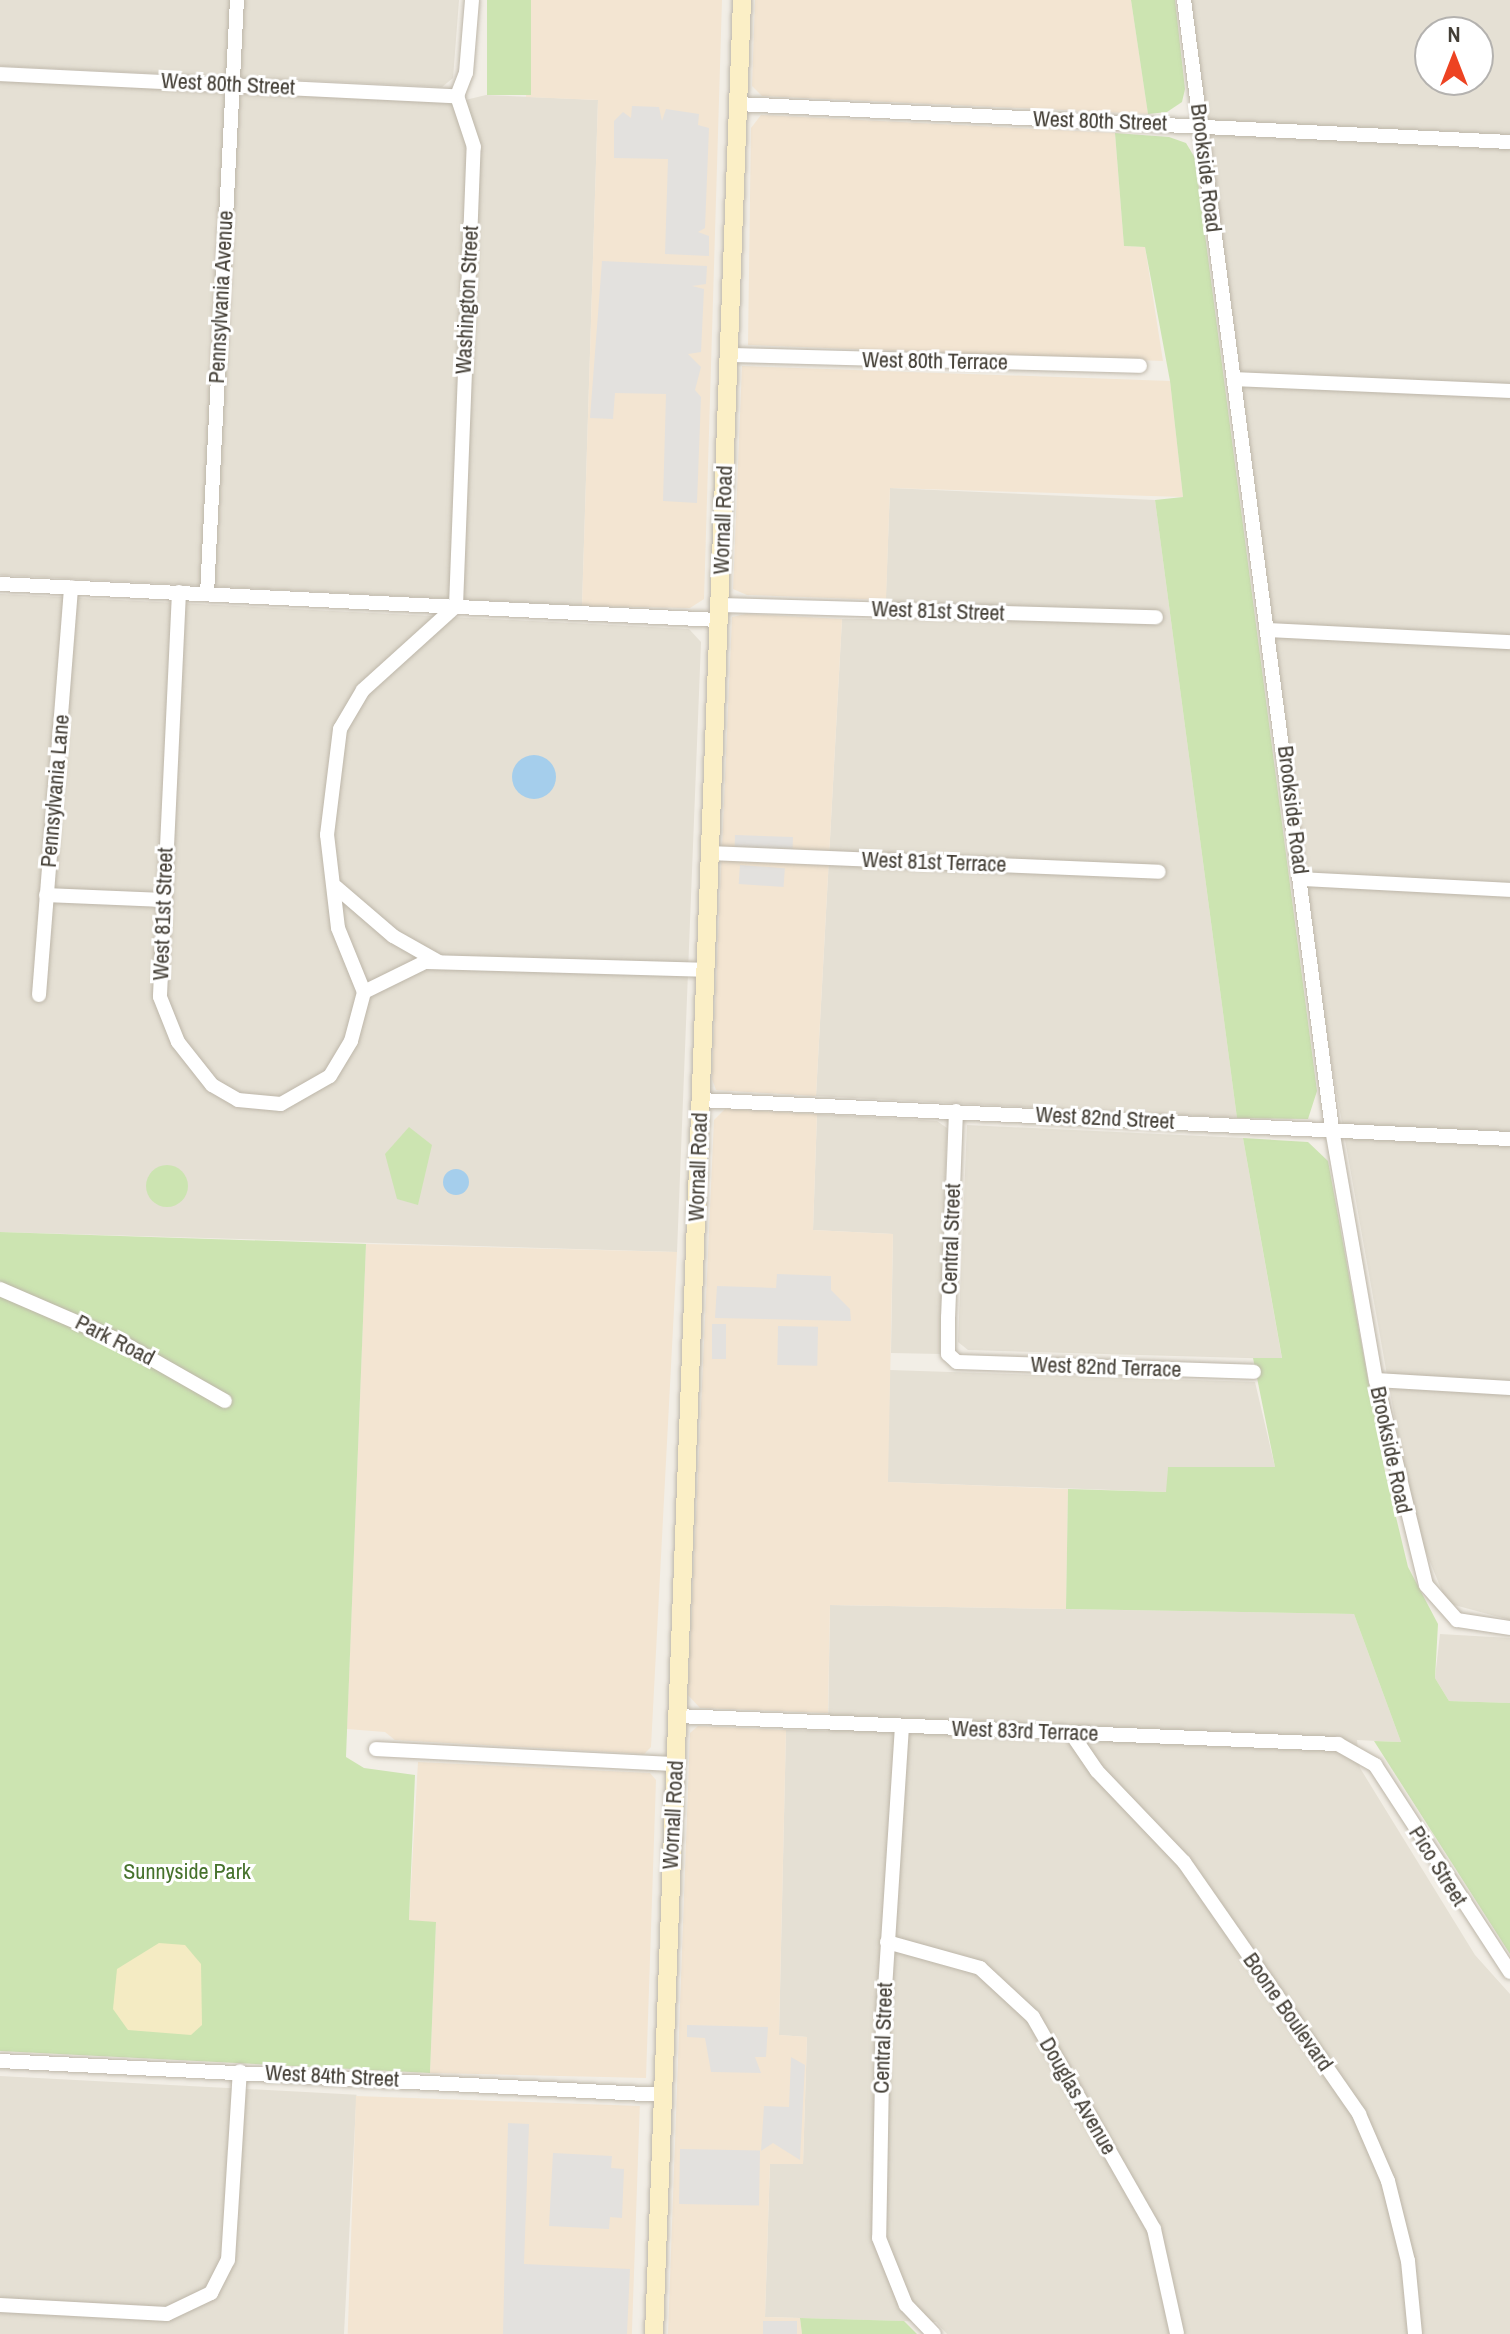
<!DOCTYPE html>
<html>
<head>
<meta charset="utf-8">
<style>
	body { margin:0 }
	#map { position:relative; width:1510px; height:2334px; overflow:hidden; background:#f2eee6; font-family:"Archivo Narrow",sans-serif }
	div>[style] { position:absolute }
	.residential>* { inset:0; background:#e5e0d4; transform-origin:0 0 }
	.commercial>* { inset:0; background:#f3e5d2; transform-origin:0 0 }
	.green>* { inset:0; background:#cce4b1; transform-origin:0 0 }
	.round { border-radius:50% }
	.sand>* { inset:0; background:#f4ebc3 }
	.parking>* { inset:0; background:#e3e1de; transform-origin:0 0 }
	.water>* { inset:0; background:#a5ceec }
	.roads { filter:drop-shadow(0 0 2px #bdb6a9) drop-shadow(0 0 2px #bdb6a9) }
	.minor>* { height:14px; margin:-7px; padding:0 7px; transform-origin:7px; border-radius:7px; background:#fff }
	.secondary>* { height:18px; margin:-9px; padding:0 9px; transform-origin:9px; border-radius:9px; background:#fbefc6 }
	span { translate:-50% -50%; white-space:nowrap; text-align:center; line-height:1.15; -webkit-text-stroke:6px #fff; paint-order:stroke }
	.street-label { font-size:22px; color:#443f36 }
	.park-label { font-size:22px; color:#46722c }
	.north { position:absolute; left:1414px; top:16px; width:80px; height:80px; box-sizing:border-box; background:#fff; border:2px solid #b4b2af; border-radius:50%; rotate:0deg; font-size:22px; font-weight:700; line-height:32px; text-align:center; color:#443f36 }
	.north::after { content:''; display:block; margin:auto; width:28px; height:36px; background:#ed4322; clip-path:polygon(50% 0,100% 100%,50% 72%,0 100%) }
</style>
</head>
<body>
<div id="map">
	<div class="residential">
		<i style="clip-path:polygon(0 0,459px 0,453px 78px,442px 87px,0 66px)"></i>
		<i style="clip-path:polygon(evenodd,1191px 0,1510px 0,1510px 1620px,1447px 1603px,1416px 1528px,1402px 1459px,1329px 1050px,1191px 0,1430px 32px,1478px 32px,1478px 80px,1430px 80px,1430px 32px)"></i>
		<i style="clip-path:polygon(0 80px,453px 103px,486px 95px,598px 100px,582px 606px,0 575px)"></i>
		<i style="clip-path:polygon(890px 488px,1155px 500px,1237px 1118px,816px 1096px,842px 619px,885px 619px)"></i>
		<i style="clip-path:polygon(0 594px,689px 629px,701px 642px,677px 1252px,0 1232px)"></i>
		<i style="clip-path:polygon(817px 1114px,937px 1121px,947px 1128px,940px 1354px,891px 1353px,893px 1234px,813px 1230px)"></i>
		<i style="clip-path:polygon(967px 1125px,1243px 1138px,1282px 1359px,968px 1350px,958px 1342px)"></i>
		<i style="clip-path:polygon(890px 1370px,1255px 1382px,1275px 1467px,1168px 1467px,1167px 1492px,887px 1482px)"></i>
		<i style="clip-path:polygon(830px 1605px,1354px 1614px,1401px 1742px,1357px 1740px,1360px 1768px,1475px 1955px,1510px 1994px,1510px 2334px,947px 2334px,936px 2322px,765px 2317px,770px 2163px,803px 2164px,807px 2037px,779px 2035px,786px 1730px,828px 1731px)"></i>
		<i style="clip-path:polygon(1440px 1634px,1510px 1638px,1510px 1703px,1449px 1701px,1435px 1678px)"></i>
		<i style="left:0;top:2076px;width:357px;height:258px;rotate:3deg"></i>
	</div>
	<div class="commercial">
		<i style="clip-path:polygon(531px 0,722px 0,704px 599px,690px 608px,582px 606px,598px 100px,526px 97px)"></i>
		<i style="clip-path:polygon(755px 0,1131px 0,1148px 114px,762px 96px,752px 86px)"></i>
		<i style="clip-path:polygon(761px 115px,1115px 133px,1124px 246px,1145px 247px,1163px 361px,748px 345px,751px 128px)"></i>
		<i style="clip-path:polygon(742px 366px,1170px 381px,1183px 497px,890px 488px,886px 600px,747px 595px,733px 589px)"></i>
		<i style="clip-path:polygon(746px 614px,842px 619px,816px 1096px,716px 1090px,712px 1079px,732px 617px)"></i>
		<i style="clip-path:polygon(725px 1109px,817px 1114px,813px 1230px,893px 1234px,888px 1482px,1068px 1489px,1066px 1609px,830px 1605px,828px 1713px,700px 1708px,688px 1695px,714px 1120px)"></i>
		<i style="clip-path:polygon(366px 1244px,677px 1252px,651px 1747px,644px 1754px,395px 1740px,385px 1732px,347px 1729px)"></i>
		<i style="clip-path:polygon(698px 1726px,786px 1730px,779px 2035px,807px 2037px,803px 2164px,770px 2164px,765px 2317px,800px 2318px,802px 2334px,668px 2334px,690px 1733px)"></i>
		<i style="clip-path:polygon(418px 1762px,650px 1773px,656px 1780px,646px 2078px,430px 2073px,436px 1923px,409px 1920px)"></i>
		<i style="left:356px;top:2096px;width:284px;height:238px;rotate:2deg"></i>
	</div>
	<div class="green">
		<i style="left:487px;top:0;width:44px;height:95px"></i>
		<i style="clip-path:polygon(1131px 0,1175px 0,1185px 89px,1182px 102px,1167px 112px,1148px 114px)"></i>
		<i style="clip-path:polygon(1115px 133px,1169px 137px,1186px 143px,1195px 158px,1317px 1091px,1308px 1119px,1237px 1118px,1155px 500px,1183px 497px,1170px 381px,1145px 247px,1124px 246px)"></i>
		<i style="clip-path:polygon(409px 1127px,432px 1145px,418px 1205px,397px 1199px,385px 1154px)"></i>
		<i style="clip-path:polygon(1243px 1138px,1308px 1142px,1328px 1161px,1384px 1467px,1408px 1567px,1438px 1624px,1435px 1678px,1449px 1701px,1510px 1703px,1510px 1954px,1374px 1741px,1401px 1742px,1354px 1614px,1066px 1609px,1068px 1489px,1166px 1492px,1168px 1467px,1275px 1467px,1253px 1358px,1282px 1358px)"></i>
		<i class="round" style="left:146px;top:1165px;width:42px;height:42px"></i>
		<i style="clip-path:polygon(0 1232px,366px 1244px,346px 1757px,364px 1768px,415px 1775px,409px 1920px,436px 1922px,430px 2073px,0 2051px)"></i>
		<i style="clip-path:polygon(800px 2318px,904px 2321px,917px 2334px,802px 2334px)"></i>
	</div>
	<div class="sand">
		<i style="clip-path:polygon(159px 1943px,185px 1945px,201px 1964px,202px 2025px,191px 2035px,128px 2030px,113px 2009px,117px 1969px)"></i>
	</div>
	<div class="parking">
		<i style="clip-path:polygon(632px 106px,659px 107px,662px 121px,666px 109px,699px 114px,698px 125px,709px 128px,705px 228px,698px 232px,709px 236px,709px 256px,665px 254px,668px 159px,614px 158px,614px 121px,623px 112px,631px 118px)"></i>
		<i style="clip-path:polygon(602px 261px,707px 266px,706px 284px,692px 286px,704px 289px,701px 352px,688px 354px,701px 367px,695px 390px,701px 397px,697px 503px,663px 501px,666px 394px,615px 393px,613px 419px,590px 418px)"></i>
		<i style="left:735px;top:835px;width:58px;height:12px;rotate:2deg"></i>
		<i style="left:740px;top:865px;width:45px;height:19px;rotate:4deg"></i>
		<i style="clip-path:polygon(777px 1274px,831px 1276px,831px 1290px,850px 1309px,851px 1321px,715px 1318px,717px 1286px,776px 1288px)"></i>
		<i style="left:712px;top:1324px;width:14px;height:35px"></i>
		<i style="left:778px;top:1326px;width:40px;height:39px;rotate:1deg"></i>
		<i style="clip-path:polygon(687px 2025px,768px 2027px,766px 2057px,755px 2057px,761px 2073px,711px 2072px,705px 2038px,687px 2037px)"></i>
		<i style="clip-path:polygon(791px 2057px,805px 2065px,800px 2160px,773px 2143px,761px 2151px,764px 2106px,789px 2107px)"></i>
		<i style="clip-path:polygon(508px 2123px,529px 2124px,524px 2264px,630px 2269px,627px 2334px,503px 2334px)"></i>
		<i style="left:680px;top:2149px;width:80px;height:55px;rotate:1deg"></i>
		<i style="clip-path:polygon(553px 2153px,612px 2156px,611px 2168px,624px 2169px,622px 2218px,610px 2217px,609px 2229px,549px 2226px)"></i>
		<i style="left:763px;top:2321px;width:34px;height:13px"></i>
	</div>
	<div class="water">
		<i class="round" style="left:512px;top:755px;width:44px;height:44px"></i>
		<i class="round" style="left:443px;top:1169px;width:26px;height:26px"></i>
	</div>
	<div class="roads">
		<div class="minor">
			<i style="left:1184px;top:0;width:1139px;rotate:82.53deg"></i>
			<i style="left:1332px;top:1129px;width:255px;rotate:80.1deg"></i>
			<i style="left:1376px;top:1380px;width:211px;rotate:76.3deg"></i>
			<i style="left:1426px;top:1585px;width:47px;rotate:48.5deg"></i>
			<i style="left:1457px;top:1620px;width:54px;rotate:8.6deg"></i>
			<i style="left:0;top:74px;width:458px;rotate:2.8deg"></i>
			<i style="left:738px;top:104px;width:773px;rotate:2.82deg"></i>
			<i style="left:730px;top:355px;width:410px;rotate:1.5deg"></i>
			<i style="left:1234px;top:379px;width:276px;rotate:2.5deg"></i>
			<i style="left:0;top:584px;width:720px;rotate:2.87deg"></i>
			<i style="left:179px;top:592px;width:405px;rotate:92.7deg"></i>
			<i style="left:160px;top:997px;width:48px;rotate:68.2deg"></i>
			<i style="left:178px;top:1042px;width:55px;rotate:51.7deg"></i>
			<i style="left:212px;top:1085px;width:30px;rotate:30deg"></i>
			<i style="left:238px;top:1100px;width:43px;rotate:5.3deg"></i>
			<i style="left:281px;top:1104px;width:56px;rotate:-29.7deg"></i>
			<i style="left:330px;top:1076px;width:41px;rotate:-59deg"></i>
			<i style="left:351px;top:1041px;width:51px;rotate:-75.1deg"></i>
			<i style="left:364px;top:992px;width:69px;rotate:-112.1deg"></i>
			<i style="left:338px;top:928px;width:94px;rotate:-96.7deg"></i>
			<i style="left:327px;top:835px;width:107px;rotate:-83deg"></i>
			<i style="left:340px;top:729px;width:45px;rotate:-59.5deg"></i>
			<i style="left:363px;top:690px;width:125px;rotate:-42.1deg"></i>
			<i style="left:456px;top:606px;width:459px;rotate:-87.8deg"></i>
			<i style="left:474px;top:147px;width:54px;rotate:-108.4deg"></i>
			<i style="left:457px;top:96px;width:25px;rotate:-69deg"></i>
			<i style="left:466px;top:73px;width:73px;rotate:-85.3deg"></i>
			<i style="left:207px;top:594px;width:595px;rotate:-87.11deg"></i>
			<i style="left:719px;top:605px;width:437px;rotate:1.6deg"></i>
			<i style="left:1270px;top:630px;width:240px;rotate:2.9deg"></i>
			<i style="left:710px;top:853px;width:449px;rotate:2.4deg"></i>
			<i style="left:1301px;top:879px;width:209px;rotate:3deg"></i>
			<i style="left:336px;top:887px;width:75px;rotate:40.7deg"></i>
			<i style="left:393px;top:936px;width:53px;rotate:29.5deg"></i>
			<i style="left:46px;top:895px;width:117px;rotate:2.4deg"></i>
			<i style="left:364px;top:992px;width:68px;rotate:-26.2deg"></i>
			<i style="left:425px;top:962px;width:280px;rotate:1.6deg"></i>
			<i style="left:39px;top:995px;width:409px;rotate:-85.5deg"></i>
			<i style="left:700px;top:1100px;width:811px;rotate:2.76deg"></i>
			<i style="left:956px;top:1111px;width:206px;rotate:92.2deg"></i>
			<i style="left:948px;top:1317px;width:37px;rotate:90deg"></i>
			<i style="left:948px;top:1354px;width:12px;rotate:42deg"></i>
			<i style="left:957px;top:1362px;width:297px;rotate:1.9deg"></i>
			<i style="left:0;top:1289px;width:129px;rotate:23.4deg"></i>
			<i style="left:118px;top:1340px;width:123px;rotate:29.7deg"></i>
			<i style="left:1376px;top:1380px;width:134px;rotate:3.4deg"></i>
			<i style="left:677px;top:1716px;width:662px;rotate:2.43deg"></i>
			<i style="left:1338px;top:1744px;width:43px;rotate:29.6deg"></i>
			<i style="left:1375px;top:1765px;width:247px;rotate:56.9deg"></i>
			<i style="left:902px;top:1726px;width:294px;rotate:93.7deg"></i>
			<i style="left:883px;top:2019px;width:219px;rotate:91deg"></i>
			<i style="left:879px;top:2238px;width:72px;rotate:68.1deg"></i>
			<i style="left:906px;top:2305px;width:40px;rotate:46deg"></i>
			<i style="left:1071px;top:1733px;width:46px;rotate:55.6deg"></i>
			<i style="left:1097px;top:1771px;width:126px;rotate:46.3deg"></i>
			<i style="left:1184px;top:1862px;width:307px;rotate:55.2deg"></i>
			<i style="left:1359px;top:2114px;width:73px;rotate:66.6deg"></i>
			<i style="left:1388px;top:2181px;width:82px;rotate:76deg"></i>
			<i style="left:1408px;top:2261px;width:73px;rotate:84.5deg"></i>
			<i style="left:376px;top:1749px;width:300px;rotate:2.9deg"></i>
			<i style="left:887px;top:1942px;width:97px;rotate:15.6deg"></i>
			<i style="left:980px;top:1968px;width:72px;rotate:42.8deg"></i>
			<i style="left:1033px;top:2017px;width:244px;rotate:60.3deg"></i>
			<i style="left:1154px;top:2229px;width:107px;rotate:77.6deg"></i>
			<i style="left:0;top:2061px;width:665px;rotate:2.93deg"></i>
			<i style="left:0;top:2305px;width:167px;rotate:3.1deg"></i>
			<i style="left:167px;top:2314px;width:49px;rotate:-25.5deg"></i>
			<i style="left:211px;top:2293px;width:37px;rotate:-63deg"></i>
			<i style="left:228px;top:2260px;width:189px;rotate:-86.4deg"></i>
		</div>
		<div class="secondary">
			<i style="left:654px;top:2334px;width:2336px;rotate:-87.84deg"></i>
		</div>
	</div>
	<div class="street-label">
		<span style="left:228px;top:84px;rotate:3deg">West 80th Street</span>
		<span style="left:1100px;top:121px;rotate:2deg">West 80th Street</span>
		<span style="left:1206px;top:168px;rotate:83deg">Brookside Road</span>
		<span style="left:221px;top:297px;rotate:-87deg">Pennsylvania Avenue</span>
		<span style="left:467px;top:300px;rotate:-87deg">Washington Street</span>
		<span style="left:935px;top:361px;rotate:1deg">West 80th Terrace</span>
		<span style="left:723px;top:520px;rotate:-88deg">Wornall Road</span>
		<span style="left:938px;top:611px;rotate:2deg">West 81st Street</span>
		<span style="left:55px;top:791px;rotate:-85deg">Pennsylvania Lane</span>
		<span style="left:1293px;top:810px;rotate:83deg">Brookside Road</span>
		<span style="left:934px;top:862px;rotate:2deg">West 81st Terrace</span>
		<span style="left:163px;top:914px;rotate:-88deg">West 81st Street</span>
		<span style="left:1105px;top:1118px;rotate:3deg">West 82nd Street</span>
		<span style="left:698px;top:1167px;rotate:-88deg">Wornall Road</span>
		<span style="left:951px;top:1239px;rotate:-88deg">Central Street</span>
		<span style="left:115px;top:1340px;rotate:27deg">Park Road</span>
		<span style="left:1106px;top:1367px;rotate:2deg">West 82nd Terrace</span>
		<span style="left:1391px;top:1450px;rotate:78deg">Brookside Road</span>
		<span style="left:1025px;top:1731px;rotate:2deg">West 83rd Terrace</span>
		<span style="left:673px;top:1815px;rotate:-87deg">Wornall Road</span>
		<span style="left:1438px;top:1866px;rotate:58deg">Pico Street</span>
		<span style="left:1288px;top:2012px;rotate:55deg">Boone Boulevard</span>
		<span style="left:883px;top:2038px;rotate:-88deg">Central Street</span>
		<span style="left:332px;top:2076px;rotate:3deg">West 84th Street</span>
		<span style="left:1078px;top:2096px;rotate:60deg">Douglas Avenue</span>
	</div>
	<div class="park-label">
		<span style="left:187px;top:1872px">Sunnyside Park</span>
	</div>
	<div class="north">N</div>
</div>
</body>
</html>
